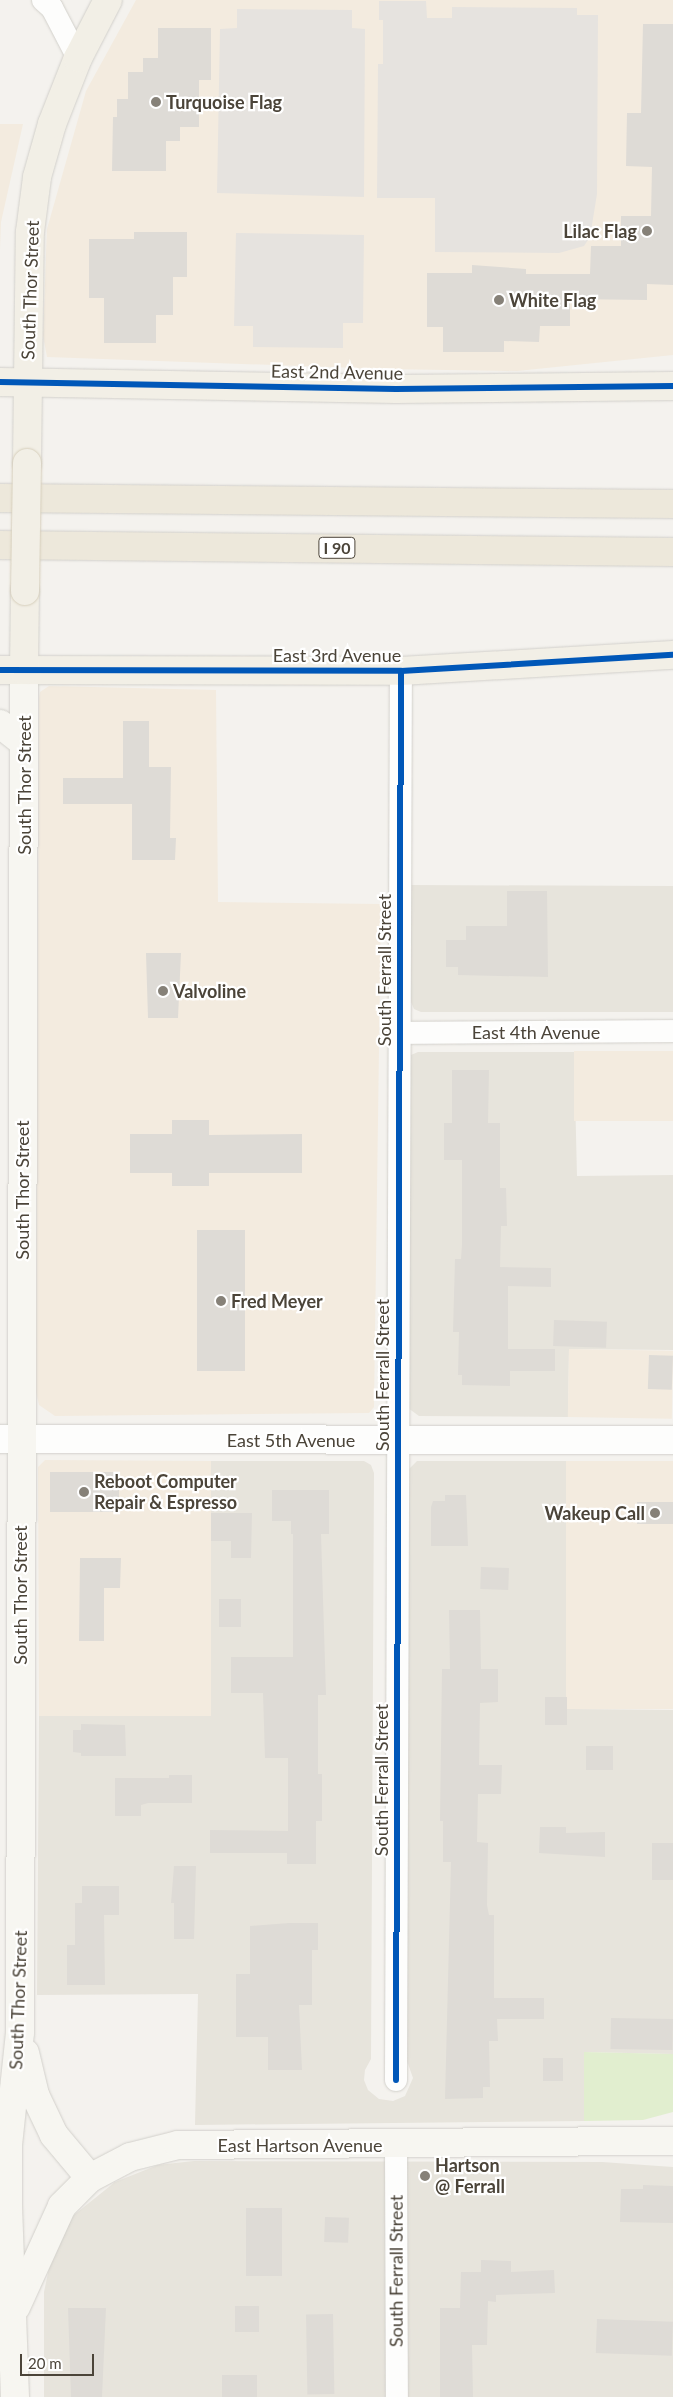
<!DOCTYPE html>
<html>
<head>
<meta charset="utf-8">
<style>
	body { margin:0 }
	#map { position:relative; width:673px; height:2397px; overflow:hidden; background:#f4f2ee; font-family:Lato,sans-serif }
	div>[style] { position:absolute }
	.residential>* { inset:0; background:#e7e4dc }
	.commercial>* { inset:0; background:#f3ebdf; transform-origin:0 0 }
	.green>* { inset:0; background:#e1eecf }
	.parking>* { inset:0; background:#e6e3df }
	.building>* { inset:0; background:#dedbd6; transform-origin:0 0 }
	.roads { filter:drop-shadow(0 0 1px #d2d0cb) drop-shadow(0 0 1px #d2d0cb) }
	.minor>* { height:22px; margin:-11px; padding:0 11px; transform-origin:11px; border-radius:11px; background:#fdfdfc }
	.tertiary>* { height:28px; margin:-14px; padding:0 14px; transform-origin:14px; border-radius:14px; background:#fdfdfc }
	.secondary>* { height:28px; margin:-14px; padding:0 14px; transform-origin:14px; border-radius:14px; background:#f7f6f1 }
	.primary>* { height:28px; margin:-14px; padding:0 14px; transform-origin:14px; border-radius:14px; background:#f2efe6 }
	.motorway>* { height:28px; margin:-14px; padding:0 14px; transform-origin:14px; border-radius:14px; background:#ede8db }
	.bridges { filter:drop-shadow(0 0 1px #d6cebb) drop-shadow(0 0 1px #d6cebb) }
	.primary-bridge>* { height:28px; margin:-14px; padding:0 14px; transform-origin:14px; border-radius:14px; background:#f2efe6 }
	.cycleway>* { height:6px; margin:-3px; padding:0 3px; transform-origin:3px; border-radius:3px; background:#0057b8 }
	.dots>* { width:14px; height:14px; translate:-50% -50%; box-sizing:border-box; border:2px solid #fff; border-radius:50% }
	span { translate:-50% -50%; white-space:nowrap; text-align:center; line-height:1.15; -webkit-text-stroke:4.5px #fff; paint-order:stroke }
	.shield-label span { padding:1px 4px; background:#fff; border:1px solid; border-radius:4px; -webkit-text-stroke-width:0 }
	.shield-label { font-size:16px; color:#4b4439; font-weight:700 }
	.poi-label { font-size:18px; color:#4b4439; font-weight:700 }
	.left { translate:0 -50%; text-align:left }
	.right { translate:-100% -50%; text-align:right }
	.street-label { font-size:18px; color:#4b4439 }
	.scale { position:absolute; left:20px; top:2354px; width:74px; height:22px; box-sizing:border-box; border:2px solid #4b4439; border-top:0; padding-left:6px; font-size:15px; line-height:18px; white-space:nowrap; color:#4b4439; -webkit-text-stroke:4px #fff; paint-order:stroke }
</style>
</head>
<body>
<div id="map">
	<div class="residential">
		<i style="clip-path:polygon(411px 885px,673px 886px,673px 1012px,421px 1012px,414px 1009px,411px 1002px)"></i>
		<i style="clip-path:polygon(418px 1052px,574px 1052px,577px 1176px,673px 1175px,673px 1350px,569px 1349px,568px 1417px,419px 1416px,408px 1408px,410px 1062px,411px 1055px)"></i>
		<i style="clip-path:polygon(211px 1461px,364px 1461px,371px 1465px,374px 1473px,371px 2059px,365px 2070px,364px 2080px,368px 2090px,379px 2099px,393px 2101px,405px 2096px,413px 2078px,407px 2061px,407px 1471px,417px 1461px,566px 1461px,571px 1709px,673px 1710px,673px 2054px,584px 2052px,584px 2121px,195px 2125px,198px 1994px,37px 1995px,39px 1716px,211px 1716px)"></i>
		<i style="clip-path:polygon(194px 2161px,602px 2162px,673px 2167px,673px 2397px,44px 2397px,44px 2292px,52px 2254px,74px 2215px,115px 2182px,158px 2165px)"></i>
	</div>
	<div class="commercial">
		<i style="clip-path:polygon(136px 0,673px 0,673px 355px,517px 371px,384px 369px,47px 357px,43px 336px,47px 229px,86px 91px)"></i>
		<i style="clip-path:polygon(0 124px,23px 124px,1px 222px,0 250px)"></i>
		<i style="clip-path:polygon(49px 686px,216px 690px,218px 902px,381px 904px,374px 1407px,369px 1413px,55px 1416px,39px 1405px,36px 1392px,39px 698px,40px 692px)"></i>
		<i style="left:673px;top:1051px;width:70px;height:99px;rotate:90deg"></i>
		<i style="left:569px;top:1349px;width:104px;height:68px;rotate:1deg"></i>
		<i style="clip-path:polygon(45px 1460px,211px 1461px,211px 1716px,39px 1716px,38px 1467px)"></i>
		<i style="left:566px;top:1461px;width:107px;height:248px"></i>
	</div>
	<div class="green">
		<i style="clip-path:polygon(584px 2052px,673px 2054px,673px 2112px,643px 2120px,584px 2121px)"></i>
	</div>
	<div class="parking">
		<i style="clip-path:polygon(379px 1px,426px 1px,427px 18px,452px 18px,452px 7px,577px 8px,577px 15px,598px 15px,597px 194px,590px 237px,584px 246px,559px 253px,435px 252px,435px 198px,377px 198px,378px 64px,383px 64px,383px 20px,379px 20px)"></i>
		<i style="clip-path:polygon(237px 9px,352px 10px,352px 28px,365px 29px,364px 197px,217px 193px,220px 29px,237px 28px)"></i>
		<i style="clip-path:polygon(236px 233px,364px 235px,363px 323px,343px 323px,343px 348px,253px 347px,253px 326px,234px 326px)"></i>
	</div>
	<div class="building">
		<i style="clip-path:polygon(643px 24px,673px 24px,673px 285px,647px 284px,647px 300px,570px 299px,570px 326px,540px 326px,539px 342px,504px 341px,504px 352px,443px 352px,443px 327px,427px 327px,427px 273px,472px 273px,472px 265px,526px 269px,526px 274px,590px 274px,591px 246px,621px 246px,621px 216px,651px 216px,652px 167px,626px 166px,627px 113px,641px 113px)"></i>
		<i style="clip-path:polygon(158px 28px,211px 28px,211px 80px,199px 80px,199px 127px,180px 127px,180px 141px,166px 141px,166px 171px,112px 171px,113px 117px,117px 117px,117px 99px,128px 99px,128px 72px,143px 72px,143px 58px,158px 58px)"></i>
		<i style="clip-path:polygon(134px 232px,187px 232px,187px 277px,173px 277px,173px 315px,156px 315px,156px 343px,104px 343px,104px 298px,89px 298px,89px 239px,134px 239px)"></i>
		<i style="clip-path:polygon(123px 721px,149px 721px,149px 767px,171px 767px,170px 838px,176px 838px,175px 860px,132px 860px,132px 804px,63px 804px,63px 778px,123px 778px)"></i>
		<i style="clip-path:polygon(507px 891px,547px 891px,548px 977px,458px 975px,458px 967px,446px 967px,446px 940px,466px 940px,466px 926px,507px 926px)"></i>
		<i style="clip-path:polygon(146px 953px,181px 953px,178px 1018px,148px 1018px)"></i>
		<i style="clip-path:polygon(452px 1070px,489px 1070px,488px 1123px,500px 1123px,500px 1188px,506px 1188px,507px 1226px,501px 1226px,500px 1267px,551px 1268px,551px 1287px,508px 1286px,508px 1349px,555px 1349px,555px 1371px,510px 1371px,510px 1386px,462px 1385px,462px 1375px,458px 1375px,459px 1332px,453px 1332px,455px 1259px,461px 1259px,462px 1245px,462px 1160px,444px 1160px,444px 1123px,452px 1123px)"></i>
		<i style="clip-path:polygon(172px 1120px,209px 1120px,209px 1135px,302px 1134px,302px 1173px,209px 1173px,209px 1186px,172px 1186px,172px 1173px,130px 1173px,130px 1134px,172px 1134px)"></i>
		<i style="left:197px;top:1230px;width:48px;height:141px"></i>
		<i style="left:554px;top:1320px;width:53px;height:26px;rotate:2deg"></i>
		<i style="left:649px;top:1355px;width:24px;height:34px;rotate:2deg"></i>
		<i style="left:50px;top:1472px;width:69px;height:40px"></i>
		<i style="clip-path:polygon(272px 1490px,329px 1490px,329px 1534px,321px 1534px,326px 1695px,318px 1695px,318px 1774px,322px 1774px,322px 1821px,316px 1821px,316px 1864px,287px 1864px,287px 1853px,210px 1853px,210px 1830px,288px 1831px,288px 1758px,265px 1758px,263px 1693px,231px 1693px,231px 1657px,293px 1657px,293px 1534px,291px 1534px,291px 1521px,272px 1521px)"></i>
		<i style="clip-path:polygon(445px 1495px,466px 1495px,468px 1546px,431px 1546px,431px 1507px,433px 1501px,445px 1501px)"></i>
		<i style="left:637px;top:1502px;width:36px;height:22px"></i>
		<i style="clip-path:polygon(211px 1513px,252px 1513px,251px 1558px,231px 1558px,231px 1541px,211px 1541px)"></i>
		<i style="clip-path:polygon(80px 1558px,121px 1558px,120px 1588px,104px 1588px,104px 1641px,79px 1641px)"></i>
		<i style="left:481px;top:1567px;width:28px;height:22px;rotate:2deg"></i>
		<i style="left:219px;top:1599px;width:22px;height:28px"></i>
		<i style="clip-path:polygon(449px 1610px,480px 1610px,481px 1669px,498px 1669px,498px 1702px,480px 1703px,479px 1765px,502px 1765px,501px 1794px,478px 1794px,477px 1842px,488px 1843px,487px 1905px,489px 1915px,494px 1915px,494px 1998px,544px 1998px,544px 2019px,497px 2019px,498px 2041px,489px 2041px,490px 2087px,483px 2087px,483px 2098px,445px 2099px,451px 1862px,443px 1862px,443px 1821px,440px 1821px,442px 1669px,450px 1669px)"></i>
		<i style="left:545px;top:1697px;width:22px;height:28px"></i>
		<i style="clip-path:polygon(81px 1724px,125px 1725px,126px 1756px,81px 1756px,81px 1753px,73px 1752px,73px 1730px,81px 1730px)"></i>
		<i style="left:586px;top:1746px;width:27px;height:24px"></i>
		<i style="clip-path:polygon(169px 1775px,192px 1775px,192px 1803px,148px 1803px,141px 1805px,141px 1816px,115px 1816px,115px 1778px,169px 1778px)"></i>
		<i style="clip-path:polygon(540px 1827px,566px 1827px,566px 1833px,605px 1832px,605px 1857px,539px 1853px)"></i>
		<i style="left:652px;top:1843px;width:21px;height:37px"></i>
		<i style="clip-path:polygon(174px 1866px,196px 1866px,194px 1939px,174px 1939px,174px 1903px,171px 1903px)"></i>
		<i style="clip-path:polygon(82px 1886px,119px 1886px,119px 1915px,104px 1915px,105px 1985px,67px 1985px,67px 1945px,75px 1945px,75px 1903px,82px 1903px)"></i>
		<i style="clip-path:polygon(289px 1923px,318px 1923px,318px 1950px,312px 1950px,312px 2005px,299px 2005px,302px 2070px,268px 2070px,268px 2037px,236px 2037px,236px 1974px,250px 1974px,250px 1926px)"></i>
		<i style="left:611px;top:2018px;width:62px;height:31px;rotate:1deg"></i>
		<i style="left:543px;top:2058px;width:20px;height:23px"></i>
		<i style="clip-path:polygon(643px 2185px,673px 2186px,673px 2223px,620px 2222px,621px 2189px,643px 2189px)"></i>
		<i style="left:246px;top:2208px;width:36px;height:68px"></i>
		<i style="left:325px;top:2217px;width:24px;height:25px;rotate:2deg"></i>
		<i style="clip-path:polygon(481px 2260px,511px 2261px,511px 2272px,554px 2270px,555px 2293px,496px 2295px,496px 2302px,488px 2301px,487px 2345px,472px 2345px,473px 2397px,440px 2397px,440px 2308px,460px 2308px,461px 2272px,481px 2272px)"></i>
		<i style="left:235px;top:2306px;width:24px;height:26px"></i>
		<i style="clip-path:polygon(68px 2308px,106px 2308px,102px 2397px,71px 2397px)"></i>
		<i style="left:333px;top:2314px;width:80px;height:27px;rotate:89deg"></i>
		<i style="left:597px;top:2319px;width:76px;height:34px;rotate:2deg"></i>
		<i style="left:222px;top:2375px;width:35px;height:22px"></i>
	</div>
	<div class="roads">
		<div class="minor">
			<i style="left:43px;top:0;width:12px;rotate:42deg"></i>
			<i style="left:52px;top:8px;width:56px;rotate:62.5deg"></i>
			<i style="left:398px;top:1033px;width:275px;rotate:-0.4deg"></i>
			<i style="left:396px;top:2080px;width:1409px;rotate:-89.8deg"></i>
			<i style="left:396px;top:2145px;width:252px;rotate:89.8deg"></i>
		</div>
		<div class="tertiary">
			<i style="left:0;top:1439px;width:673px;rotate:0.09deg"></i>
		</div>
		<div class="secondary">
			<i style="left:0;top:724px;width:29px;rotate:38deg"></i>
			<i style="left:25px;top:2053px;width:43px;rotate:76.6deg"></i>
			<i style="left:35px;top:2095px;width:44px;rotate:64.6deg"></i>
			<i style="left:54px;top:2135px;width:56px;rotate:50.1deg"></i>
			<i style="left:16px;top:2307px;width:111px;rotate:-65.5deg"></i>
			<i style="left:62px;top:2206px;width:40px;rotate:-45deg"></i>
			<i style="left:90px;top:2178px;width:45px;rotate:-27.7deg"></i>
			<i style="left:130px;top:2157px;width:49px;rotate:-14deg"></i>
			<i style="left:178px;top:2145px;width:495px;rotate:-0.5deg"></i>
			<i style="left:15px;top:2397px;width:194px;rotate:-92.1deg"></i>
			<i style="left:8px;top:2203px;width:58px;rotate:-90deg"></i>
			<i style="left:8px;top:2145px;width:114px;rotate:-83.9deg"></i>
			<i style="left:20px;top:2032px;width:1362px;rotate:-89.83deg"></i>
		</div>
		<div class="primary">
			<i style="left:0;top:382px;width:396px;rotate:1deg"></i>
			<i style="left:396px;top:389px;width:277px;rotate:-0.6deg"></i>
			<i style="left:27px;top:463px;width:231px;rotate:-89.3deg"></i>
			<i style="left:30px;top:232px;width:55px;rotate:-82.7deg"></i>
			<i style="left:37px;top:177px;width:55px;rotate:-74.2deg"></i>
			<i style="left:52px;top:124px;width:71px;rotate:-68.5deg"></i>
			<i style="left:78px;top:58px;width:65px;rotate:-62.7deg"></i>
			<i style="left:0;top:670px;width:401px;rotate:0.1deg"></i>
			<i style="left:401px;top:671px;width:272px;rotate:-3.4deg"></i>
			<i style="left:24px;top:670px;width:79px;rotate:-89.3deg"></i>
		</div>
		<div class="motorway">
			<i style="left:0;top:498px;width:673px;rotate:0.51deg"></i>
			<i style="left:0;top:545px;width:673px;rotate:0.6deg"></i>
		</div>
	</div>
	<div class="bridges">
		<div class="primary-bridge">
			<i style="left:25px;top:591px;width:128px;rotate:-89.1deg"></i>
		</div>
	</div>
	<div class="cycleway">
		<i style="left:0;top:382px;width:396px;rotate:1deg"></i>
		<i style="left:396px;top:389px;width:277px;rotate:-0.6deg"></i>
		<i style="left:0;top:670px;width:401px;rotate:0.1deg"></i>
		<i style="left:401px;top:671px;width:272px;rotate:-3.4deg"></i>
		<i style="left:396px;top:2080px;width:1409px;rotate:-89.8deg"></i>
	</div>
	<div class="dots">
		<i style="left:156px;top:102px;background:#868178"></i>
		<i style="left:647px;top:231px;background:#868178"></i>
		<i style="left:499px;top:300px;background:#868178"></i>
		<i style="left:163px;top:991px;background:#868178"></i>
		<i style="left:221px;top:1301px;background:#868178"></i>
		<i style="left:84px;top:1492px;background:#868178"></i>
		<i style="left:655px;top:1513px;background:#868178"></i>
		<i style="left:425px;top:2176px;background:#868178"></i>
	</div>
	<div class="shield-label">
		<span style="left:337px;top:548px">I 90</span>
	</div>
	<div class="poi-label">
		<span class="left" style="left:166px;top:102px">Turquoise Flag</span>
		<span class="right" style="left:637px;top:231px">Lilac Flag</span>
		<span class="left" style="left:509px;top:300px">White Flag</span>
		<span class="left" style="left:173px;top:991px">Valvoline</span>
		<span class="left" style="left:231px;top:1301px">Fred Meyer</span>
		<span class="left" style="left:94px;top:1492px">Reboot Computer<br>Repair &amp; Espresso</span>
		<span class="right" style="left:645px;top:1513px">Wakeup Call</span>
		<span class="left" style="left:435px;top:2176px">Hartson<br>@ Ferrall</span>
	</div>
	<div class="street-label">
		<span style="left:30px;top:290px;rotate:-88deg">South Thor Street</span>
		<span style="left:337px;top:372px;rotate:1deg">East 2nd Avenue</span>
		<span style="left:337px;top:655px">East 3rd Avenue</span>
		<span style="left:24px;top:785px;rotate:-90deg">South Thor Street</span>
		<span style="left:384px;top:970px;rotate:-90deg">South Ferrall Street</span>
		<span style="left:536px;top:1032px">East 4th Avenue</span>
		<span style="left:22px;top:1190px;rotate:-90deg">South Thor Street</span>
		<span style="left:382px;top:1375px;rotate:-90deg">South Ferrall Street</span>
		<span style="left:291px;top:1440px">East 5th Avenue</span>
		<span style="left:20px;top:1595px;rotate:-90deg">South Thor Street</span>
		<span style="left:381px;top:1780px;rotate:-90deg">South Ferrall Street</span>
		<span style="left:18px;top:2000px;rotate:-88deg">South Thor Street</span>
		<span style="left:300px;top:2145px">East Hartson Avenue</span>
		<span style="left:396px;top:2271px;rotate:-90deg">South Ferrall Street</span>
	</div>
	<div class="scale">20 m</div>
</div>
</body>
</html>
